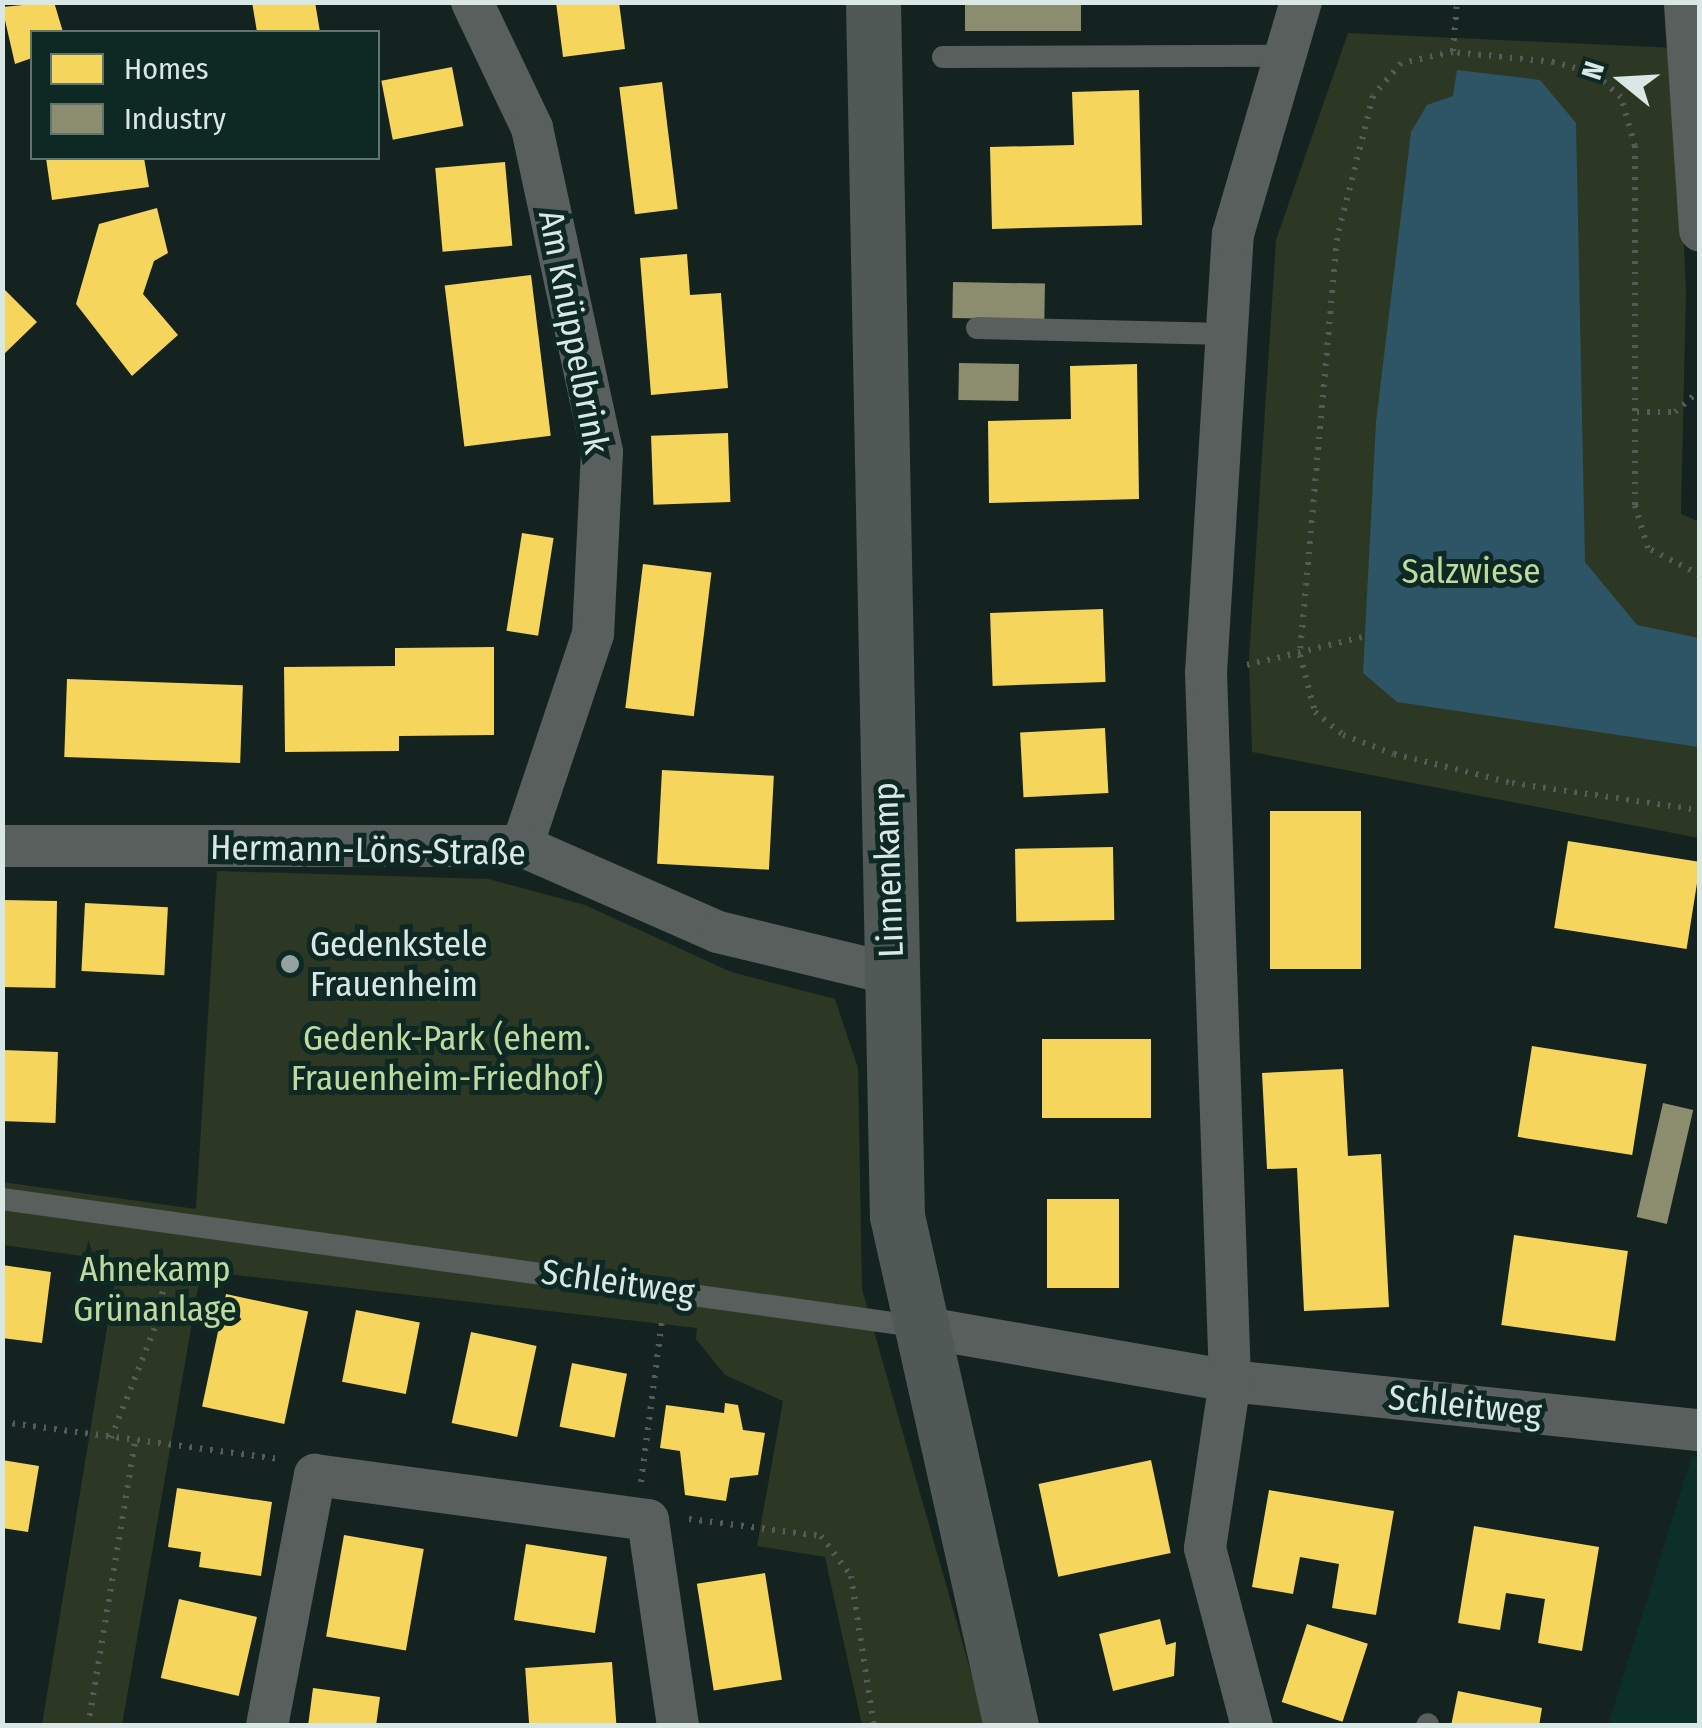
<!DOCTYPE html>
<html>
<head>
<meta charset="utf-8">
<style>
	body { margin:0 }
	#map { position:relative; width:1702px; height:1728px; overflow:hidden; background:#142320; font-family:"Fira Sans Condensed",sans-serif }
	div>[style] { position:absolute }
	.built>* { inset:0; background:#0c2f29 }
	.green>* { inset:0; background:#2c3823 }
	.water>* { inset:0; background:#2d5565 }
	.homes>* { inset:0; background:#f6d55c; transform-origin:0 0 }
	.industry>* { inset:0; background:#8c8c6e; transform-origin:0 0 }
	.path>* { height:6px; margin-top:-3px; transform-origin:0; background:repeating-linear-gradient(90deg,#545b58 0 2.5px,transparent 0 10.5px) }
	.lane>* { height:22px; margin:-11px; padding:0 11px; transform-origin:11px; border-radius:11px; background:#595f5c }
	.street>* { height:42px; margin:-21px; padding:0 21px; transform-origin:21px; border-radius:21px; background:#595f5c }
	.secondary>* { height:55px; margin:-27.5px; padding:0 27.5px; transform-origin:27.5px; border-radius:27.5px; background:#505955 }
	.dots>* { width:28px; height:28px; translate:-50% -50%; box-sizing:border-box; border:5px solid #0e2923; border-radius:50% }
	span { translate:-50% -50%; white-space:nowrap; text-align:center; line-height:1.15; -webkit-text-stroke:10px #0e2923; paint-order:stroke }
	.street-label { font-size:35px; color:#d9e8e4 }
	.park-label { font-size:35px; color:#beda9e }
	.poi-label { font-size:35px; color:#d9e8e4 }
	.left { translate:0 -50%; text-align:left }
	.frame { position:absolute; inset:0; border:5px solid #d9e8e4; pointer-events:none }
	.legend { position:absolute; left:30px; top:30px; width:350px; height:130px; box-sizing:border-box; background:#0e2923; border:2px solid #5f7570; margin:0; padding:12px 18px; list-style:none; font-size:30px; color:#d9e8e4 }
	.legend li { display:flex; align-items:center; gap:20px; height:50px }
	.legend b { width:50px; border:2px solid #5f7570 }
	.north { position:absolute; left:1572px; top:30px; width:100px; height:100px; -webkit-text-stroke:8px #0e2923; paint-order:stroke; rotate:288deg; font-size:28px; font-weight:700; line-height:40px; text-align:center; color:#d9e8e4 }
	.north::after { content:''; display:block; margin:auto; width:35px; height:45px; background:#d9e8e4; clip-path:polygon(50% 0,100% 100%,50% 72%,0 100%) }
</style>
</head>
<body>
<div id="map">
	<div class="built">
		<i style="clip-path:polygon(1692px 1456px,1700px 1457px,1699px 1725px,1608px 1725px)"></i>
	</div>
	<div class="green">
		<i style="clip-path:polygon(1348px 33px,1675px 48px,1686px 291px,1681px 514px,1700px 522px,1699px 838px,1252px 752px,1249px 659px,1276px 240px)"></i>
		<i style="clip-path:polygon(217px 871px,488px 879px,585px 905px,731px 972px,835px 999px,858px 1068px,862px 1289px,986px 1725px,862px 1725px,825px 1557px,757px 1546px,783px 1401px,725px 1375px,696px 1339px,697px 1328px,201px 1271px,122px 1725px,42px 1725px,118px 1261px,3px 1245px,2px 1182px,196px 1209px)"></i>
	</div>
	<div class="water">
		<i style="clip-path:polygon(1457px 70px,1540px 80px,1576px 123px,1585px 562px,1637px 625px,1699px 638px,1699px 747px,1397px 702px,1363px 673px,1376px 422px,1411px 132px,1427px 105px,1453px 96px)"></i>
	</div>
	<div class="homes">
		<i style="clip-path:polygon(54px 2px,63px 32px,32px 32px,32px 58px,15px 64px,2px 7px)"></i>
		<i style="clip-path:polygon(252px 2px,315px 2px,320px 32px,257px 32px)"></i>
		<i style="clip-path:polygon(556px 2px,619px 2px,625px 49px,563px 57px)"></i>
		<i style="left:452px;top:67px;width:60px;height:72px;rotate:79deg"></i>
		<i style="left:662px;top:82px;width:128px;height:43px;rotate:83deg"></i>
		<i style="clip-path:polygon(1139px 90px,1142px 225px,992px 229px,990px 147px,1074px 145px,1072px 92px)"></i>
		<i style="clip-path:polygon(46px 158px,144px 158px,149px 187px,52px 200px)"></i>
		<i style="left:505px;top:162px;width:84px;height:70px;rotate:85deg"></i>
		<i style="clip-path:polygon(157px 208px,168px 253px,154px 261px,143px 294px,178px 335px,132px 376px,76px 304px,99px 224px)"></i>
		<i style="clip-path:polygon(687px 254px,690px 295px,721px 293px,728px 388px,651px 395px,640px 258px)"></i>
		<i style="left:531px;top:275px;width:162px;height:87px;rotate:83deg"></i>
		<i style="clip-path:polygon(2px 287px,37px 322px,2px 356px)"></i>
		<i style="clip-path:polygon(1137px 364px,1139px 499px,989px 503px,988px 421px,1071px 419px,1070px 366px)"></i>
		<i style="left:728px;top:433px;width:69px;height:77px;rotate:88deg"></i>
		<i style="left:522px;top:533px;width:32px;height:99px;rotate:9deg"></i>
		<i style="left:643px;top:564px;width:69px;height:145px;rotate:7deg"></i>
		<i style="left:1103px;top:609px;width:73px;height:113px;rotate:88deg"></i>
		<i style="clip-path:polygon(494px 647px,494px 735px,399px 736px,399px 751px,285px 752px,284px 667px,395px 666px,395px 648px)"></i>
		<i style="left:67px;top:679px;width:176px;height:78px;rotate:2deg"></i>
		<i style="left:1105px;top:728px;width:65px;height:85px;rotate:87deg"></i>
		<i style="left:662px;top:770px;width:112px;height:94px;rotate:3deg"></i>
		<i style="left:1270px;top:811px;width:91px;height:158px"></i>
		<i style="left:1568px;top:841px;width:134px;height:88px;rotate:9deg"></i>
		<i style="left:1113px;top:847px;width:73px;height:98px;rotate:89deg"></i>
		<i style="left:2px;top:900px;width:55px;height:87px;rotate:1deg"></i>
		<i style="left:85px;top:903px;width:83px;height:68px;rotate:3deg"></i>
		<i style="left:1042px;top:1039px;width:109px;height:79px"></i>
		<i style="left:1532px;top:1046px;width:116px;height:92px;rotate:9deg"></i>
		<i style="left:2px;top:1050px;width:56px;height:71px;rotate:2deg"></i>
		<i style="clip-path:polygon(1343px 1069px,1348px 1156px,1381px 1154px,1389px 1307px,1304px 1311px,1297px 1168px,1267px 1169px,1262px 1073px)"></i>
		<i style="left:1047px;top:1199px;width:72px;height:89px"></i>
		<i style="left:1514px;top:1235px;width:115px;height:91px;rotate:8deg"></i>
		<i style="clip-path:polygon(2px 1265px,51px 1272px,42px 1343px,2px 1338px)"></i>
		<i style="left:226px;top:1294px;width:84px;height:115px;rotate:12deg"></i>
		<i style="left:356px;top:1310px;width:65px;height:73px;rotate:11deg"></i>
		<i style="left:471px;top:1332px;width:67px;height:93px;rotate:12deg"></i>
		<i style="left:572px;top:1363px;width:56px;height:65px;rotate:11deg"></i>
		<i style="clip-path:polygon(725px 1403px,738px 1405px,743px 1430px,765px 1433px,758px 1475px,730px 1478px,726px 1501px,685px 1495px,680px 1451px,660px 1448px,666px 1405px,724px 1413px)"></i>
		<i style="clip-path:polygon(2px 1460px,39px 1466px,28px 1532px,2px 1528px)"></i>
		<i style="left:1151px;top:1460px;width:95px;height:115px;rotate:78deg"></i>
		<i style="clip-path:polygon(177px 1488px,272px 1502px,261px 1576px,199px 1567px,201px 1552px,168px 1547px)"></i>
		<i style="clip-path:polygon(1269px 1490px,1394px 1511px,1376px 1615px,1332px 1608px,1339px 1564px,1300px 1557px,1293px 1594px,1252px 1587px)"></i>
		<i style="clip-path:polygon(1474px 1526px,1599px 1547px,1582px 1651px,1538px 1643px,1545px 1599px,1506px 1593px,1500px 1630px,1458px 1623px)"></i>
		<i style="left:344px;top:1535px;width:81px;height:103px;rotate:10deg"></i>
		<i style="left:526px;top:1544px;width:82px;height:77px;rotate:9deg"></i>
		<i style="left:765px;top:1573px;width:108px;height:69px;rotate:81deg"></i>
		<i style="left:179px;top:1599px;width:80px;height:81px;rotate:13deg"></i>
		<i style="clip-path:polygon(1160px 1619px,1166px 1645px,1176px 1642px,1174px 1676px,1113px 1691px,1099px 1634px)"></i>
		<i style="left:1307px;top:1624px;width:64px;height:82px;rotate:18deg"></i>
		<i style="left:612px;top:1662px;width:64px;height:87px;rotate:86deg"></i>
		<i style="clip-path:polygon(313px 1688px,380px 1697px,376px 1726px,308px 1726px)"></i>
		<i style="clip-path:polygon(1458px 1691px,1542px 1708px,1539px 1726px,1451px 1726px)"></i>
	</div>
	<div class="industry">
		<i style="left:965px;top:2px;width:116px;height:29px"></i>
		<i style="left:953px;top:282px;width:92px;height:36px;rotate:1deg"></i>
		<i style="left:959px;top:363px;width:60px;height:37px;rotate:1deg"></i>
		<i style="left:1663px;top:1103px;width:31px;height:117px;rotate:13deg"></i>
	</div>
	<div class="path">
		<i style="left:1453px;top:51px;width:49px;rotate:-85.3deg"></i>
		<i style="left:1637px;top:412px;width:38px"></i>
		<i style="left:1675px;top:412px;width:33px;rotate:-41deg"></i>
		<i style="left:1700px;top:575px;width:59px;rotate:-152.6deg"></i>
		<i style="left:1648px;top:548px;width:45px;rotate:-106.8deg"></i>
		<i style="left:1635px;top:505px;width:359px;rotate:-90deg"></i>
		<i style="left:1635px;top:146px;width:51px;rotate:-105.9deg"></i>
		<i style="left:1621px;top:97px;width:35px;rotate:-139deg"></i>
		<i style="left:1595px;top:74px;width:43px;rotate:-163.7deg"></i>
		<i style="left:1554px;top:62px;width:101px;rotate:-174.3deg"></i>
		<i style="left:1453px;top:52px;width:53px;rotate:168.1deg"></i>
		<i style="left:1401px;top:63px;width:43px;rotate:130.3deg"></i>
		<i style="left:1373px;top:96px;width:146px;rotate:104.2deg"></i>
		<i style="left:1337px;top:238px;width:419px;rotate:95.1deg"></i>
		<i style="left:1300px;top:655px;width:59px;rotate:75.3deg"></i>
		<i style="left:1315px;top:712px;width:36px;rotate:39deg"></i>
		<i style="left:1343px;top:735px;width:54px;rotate:20.4deg"></i>
		<i style="left:1394px;top:754px;width:122px;rotate:13.8deg"></i>
		<i style="left:1512px;top:783px;width:190px;rotate:8.2deg"></i>
		<i style="left:1247px;top:665px;width:118px;rotate:-13.7deg"></i>
		<i style="left:2px;top:1422px;width:278px;rotate:7.6deg"></i>
		<i style="left:111px;top:1438px;width:122px;rotate:-68.3deg"></i>
		<i style="left:156px;top:1325px;width:72px;rotate:-78.8deg"></i>
		<i style="left:641px;top:1482px;width:162px;rotate:-82.6deg"></i>
		<i style="left:689px;top:1519px;width:133px;rotate:7.3deg"></i>
		<i style="left:821px;top:1536px;width:50px;rotate:53.1deg"></i>
		<i style="left:851px;top:1576px;width:152px;rotate:81.3deg"></i>
		<i style="left:88px;top:1726px;width:289px;rotate:-80.6deg"></i>
	</div>
	<div class="lane">
		<i style="left:943px;top:57px;width:340px;rotate:-0.2deg"></i>
		<i style="left:977px;top:328px;width:249px;rotate:1.4deg"></i>
		<i style="left:2px;top:1199px;width:922px;rotate:7.92deg"></i>
		<i style="left:1427px;top:1726px;width:2px;rotate:-63deg"></i>
	</div>
	<div class="street">
		<i style="left:472px;top:2px;width:140px;rotate:64.5deg"></i>
		<i style="left:532px;top:128px;width:331px;rotate:77.8deg"></i>
		<i style="left:602px;top:452px;width:182px;rotate:92.8deg"></i>
		<i style="left:593px;top:634px;width:224px;rotate:108.5deg"></i>
		<i style="left:1685px;top:4px;width:227px;rotate:86.2deg"></i>
		<i style="left:2px;top:846px;width:520px"></i>
		<i style="left:522px;top:846px;width:214px;rotate:23.7deg"></i>
		<i style="left:718px;top:932px;width:178px;rotate:13.6deg"></i>
		<i style="left:915px;top:1326px;width:320px;rotate:9.9deg"></i>
		<i style="left:1230px;top:1381px;width:473px;rotate:6deg"></i>
		<i style="left:267px;top:1726px;width:256px;rotate:-79.2deg"></i>
		<i style="left:315px;top:1475px;width:336px;rotate:7.7deg"></i>
		<i style="left:648px;top:1520px;width:208px;rotate:81.7deg"></i>
		<i style="left:1252px;top:1726px;width:184px;rotate:-104.8deg"></i>
		<i style="left:1205px;top:1548px;width:169px;rotate:-81.5deg"></i>
		<i style="left:1230px;top:1381px;width:708px;rotate:-91.94deg"></i>
		<i style="left:1206px;top:673px;width:440px;rotate:-86.5deg"></i>
		<i style="left:1233px;top:234px;width:242px;rotate:-73.7deg"></i>
	</div>
	<div class="secondary">
		<i style="left:873px;top:2px;width:1214px;rotate:88.87deg"></i>
		<i style="left:897px;top:1216px;width:523px;rotate:77.4deg"></i>
	</div>
	<div class="dots">
		<i style="left:290px;top:964px;background:#94a39f"></i>
	</div>
	<div class="street-label">
		<span style="left:574px;top:332px;rotate:79deg">Am Knüppelbrink</span>
		<span style="left:368px;top:850px;rotate:1deg">Hermann-Löns-Straße</span>
		<span style="left:888px;top:870px;rotate:-92deg">Linnenkamp</span>
		<span style="left:618px;top:1282px;rotate:8deg">Schleitweg</span>
		<span style="left:1465px;top:1405px;rotate:6deg">Schleitweg</span>
	</div>
	<div class="park-label">
		<span style="left:1471px;top:571px">Salzwiese</span>
		<span style="left:447px;top:1058px">Gedenk-Park (ehem.<br>Frauenheim-Friedhof)</span>
		<span style="left:155px;top:1289px">Ahnekamp<br>Grünanlage</span>
	</div>
	<div class="poi-label">
		<span class="left" style="left:310px;top:964px">Gedenkstele<br>Frauenheim</span>
	</div>
	<div class="frame"></div>
	<ul class="legend">
	<li><b style="height:28px;background:#f6d55c"></b>Homes</li>
	<li><b style="height:28px;background:#8c8c6e"></b>Industry</li>
	</ul>
	<div class="north">N</div>
</div>
</body>
</html>
